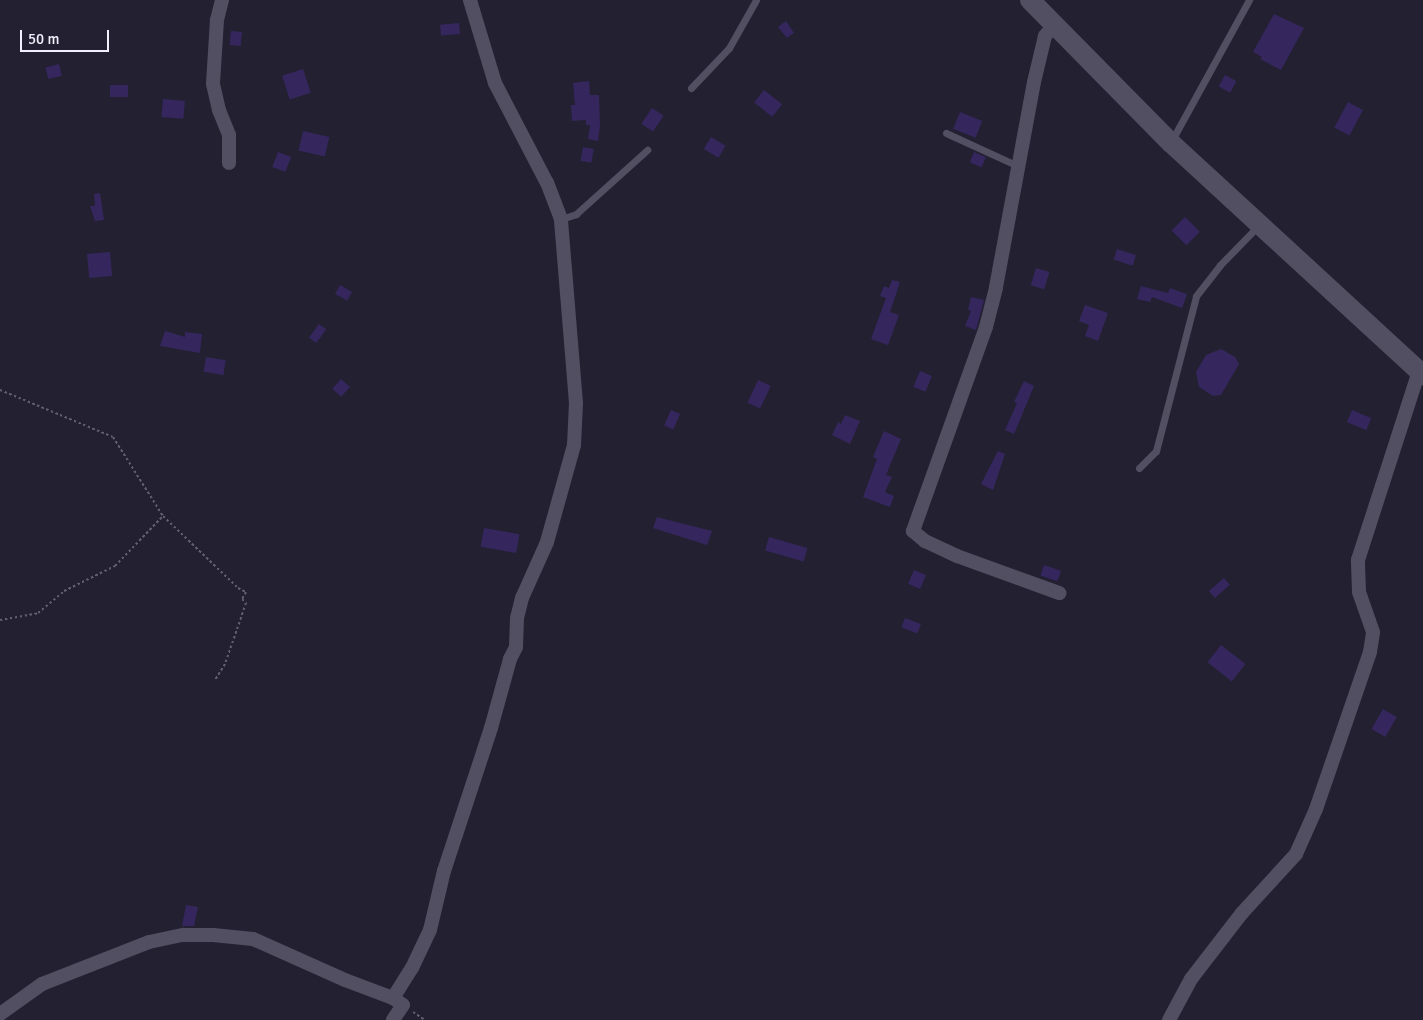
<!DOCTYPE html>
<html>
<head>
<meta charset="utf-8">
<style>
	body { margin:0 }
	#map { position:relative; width:1423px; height:1020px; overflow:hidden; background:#232031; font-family:Signika,sans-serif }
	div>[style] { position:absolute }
	.building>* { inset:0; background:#35275e; transform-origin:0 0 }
	.path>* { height:2px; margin-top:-1px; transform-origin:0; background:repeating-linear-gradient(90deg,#625f6f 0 2.5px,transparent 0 5px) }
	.lane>* { height:7px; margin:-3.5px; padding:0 3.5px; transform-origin:3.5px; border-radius:3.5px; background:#524f63 }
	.street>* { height:14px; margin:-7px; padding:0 7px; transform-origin:7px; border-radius:7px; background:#524f63 }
	.secondary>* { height:20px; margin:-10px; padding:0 10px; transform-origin:10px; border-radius:10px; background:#524f63 }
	span { translate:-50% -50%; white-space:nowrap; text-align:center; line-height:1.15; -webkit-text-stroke:4px #232031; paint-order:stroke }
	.scale { position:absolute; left:20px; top:30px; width:89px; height:22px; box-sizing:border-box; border:2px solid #f1f0fc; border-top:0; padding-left:6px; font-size:15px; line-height:18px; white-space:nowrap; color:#f1f0fc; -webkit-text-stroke:4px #232031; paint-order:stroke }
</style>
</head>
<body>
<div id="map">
	<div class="building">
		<i style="clip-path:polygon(1274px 14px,1304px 28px,1281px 70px,1260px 59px,1262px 57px,1253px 52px)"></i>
		<i style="clip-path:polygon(786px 21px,794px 33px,787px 38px,778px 27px)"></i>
		<i style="left:459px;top:23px;width:11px;height:19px;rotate:85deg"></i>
		<i style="left:231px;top:31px;width:11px;height:14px;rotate:5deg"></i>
		<i style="left:59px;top:64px;width:12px;height:14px;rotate:76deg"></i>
		<i style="left:303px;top:69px;width:25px;height:22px;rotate:72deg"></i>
		<i style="left:1225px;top:75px;width:13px;height:13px;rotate:29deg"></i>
		<i style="clip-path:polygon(589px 81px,590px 95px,599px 95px,600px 126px,598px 141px,588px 139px,590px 125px,586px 125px,586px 120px,572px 121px,571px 105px,575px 105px,573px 83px)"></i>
		<i style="left:110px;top:85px;width:18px;height:12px"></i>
		<i style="left:764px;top:90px;width:23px;height:16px;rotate:38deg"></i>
		<i style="left:163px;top:99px;width:22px;height:18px;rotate:5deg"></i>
		<i style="left:1348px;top:102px;width:17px;height:29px;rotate:28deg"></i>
		<i style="left:652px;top:108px;width:14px;height:19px;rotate:34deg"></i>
		<i style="left:960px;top:112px;width:24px;height:18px;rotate:22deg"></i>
		<i style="left:303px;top:131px;width:27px;height:20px;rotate:13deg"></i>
		<i style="left:711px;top:137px;width:17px;height:14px;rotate:31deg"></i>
		<i style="left:583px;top:147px;width:11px;height:14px;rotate:10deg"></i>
		<i style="left:278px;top:152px;width:14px;height:16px;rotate:21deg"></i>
		<i style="left:974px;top:152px;width:13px;height:11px;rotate:23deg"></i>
		<i style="clip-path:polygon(100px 193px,104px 220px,95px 221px,90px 206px,95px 206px,94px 194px)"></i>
		<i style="left:1185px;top:217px;width:21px;height:19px;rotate:45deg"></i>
		<i style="left:1117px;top:249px;width:20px;height:11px;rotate:18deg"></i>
		<i style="left:110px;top:252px;width:24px;height:23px;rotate:85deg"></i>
		<i style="left:1036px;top:268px;width:14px;height:18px;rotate:17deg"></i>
		<i style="clip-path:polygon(892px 280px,900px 282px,890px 312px,899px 315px,888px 345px,871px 339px,886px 298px,880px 296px,884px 286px,889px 288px)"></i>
		<i style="left:340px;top:285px;width:14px;height:10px;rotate:30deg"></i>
		<i style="clip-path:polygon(1141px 286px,1168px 293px,1170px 288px,1187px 294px,1182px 308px,1152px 297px,1150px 302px,1137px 299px)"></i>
		<i style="clip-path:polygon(971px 297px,984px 300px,976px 330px,965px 326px,971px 311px,968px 310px)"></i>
		<i style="clip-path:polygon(1085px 305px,1108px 313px,1098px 341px,1085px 336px,1089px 325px,1079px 321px)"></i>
		<i style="left:319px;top:324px;width:9px;height:17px;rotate:36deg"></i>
		<i style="clip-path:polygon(165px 331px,185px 337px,185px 332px,202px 334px,200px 353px,160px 346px)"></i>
		<i style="clip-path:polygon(1221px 349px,1235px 357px,1239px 364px,1221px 395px,1213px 396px,1199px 387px,1196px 372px,1206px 355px)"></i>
		<i style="left:206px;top:357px;width:20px;height:15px;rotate:9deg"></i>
		<i style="left:920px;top:371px;width:13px;height:17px;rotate:23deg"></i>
		<i style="left:341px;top:379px;width:12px;height:13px;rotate:42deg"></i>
		<i style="left:758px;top:380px;width:14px;height:25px;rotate:25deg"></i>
		<i style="clip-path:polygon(1024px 381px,1034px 386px,1014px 434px,1005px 430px,1017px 403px,1014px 402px)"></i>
		<i style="left:671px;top:410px;width:10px;height:17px;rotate:24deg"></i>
		<i style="left:1352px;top:410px;width:21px;height:13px;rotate:23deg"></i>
		<i style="clip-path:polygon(845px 415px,860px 421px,850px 444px,832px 435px,838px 422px,841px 424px)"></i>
		<i style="clip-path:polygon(884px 431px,901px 439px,886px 475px,892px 477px,885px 492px,894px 496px,890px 507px,863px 497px,877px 459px,873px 457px)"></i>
		<i style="clip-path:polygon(998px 451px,1005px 454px,993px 490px,981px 484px)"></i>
		<i style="clip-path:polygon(657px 517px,712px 531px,707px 545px,653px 528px)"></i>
		<i style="left:484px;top:528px;width:36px;height:19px;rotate:10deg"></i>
		<i style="left:769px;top:537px;width:40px;height:14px;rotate:16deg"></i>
		<i style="left:1044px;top:565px;width:18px;height:11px;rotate:19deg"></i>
		<i style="left:914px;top:570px;width:13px;height:15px;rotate:23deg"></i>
		<i style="left:1224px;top:578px;width:9px;height:20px;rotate:49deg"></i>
		<i style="left:905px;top:618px;width:17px;height:10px;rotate:21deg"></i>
		<i style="left:1221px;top:645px;width:31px;height:22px;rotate:38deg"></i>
		<i style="left:1383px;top:709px;width:16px;height:23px;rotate:30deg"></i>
		<i style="clip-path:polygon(186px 905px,198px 907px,194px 926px,182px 926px)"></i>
	</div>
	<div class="path">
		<i style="left:0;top:390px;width:122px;rotate:22.6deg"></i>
		<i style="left:113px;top:437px;width:93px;rotate:57.7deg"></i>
		<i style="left:163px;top:516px;width:104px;rotate:43.8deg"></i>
		<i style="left:238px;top:588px;width:9px;rotate:27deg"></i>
		<i style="left:246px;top:592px;width:8px;rotate:120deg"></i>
		<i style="left:242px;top:599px;width:6px;rotate:45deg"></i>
		<i style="left:246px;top:603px;width:65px;rotate:109deg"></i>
		<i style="left:225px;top:664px;width:19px;rotate:122deg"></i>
		<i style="left:0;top:620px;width:39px;rotate:-10deg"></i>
		<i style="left:38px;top:613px;width:34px;rotate:-40deg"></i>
		<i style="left:64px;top:591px;width:57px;rotate:-26.1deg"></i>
		<i style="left:115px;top:566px;width:69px;rotate:-46.2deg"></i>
		<i style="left:413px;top:1012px;width:14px;rotate:34deg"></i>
	</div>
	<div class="lane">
		<i style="left:691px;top:88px;width:55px;rotate:-46.5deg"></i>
		<i style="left:729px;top:48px;width:55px;rotate:-60.6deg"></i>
		<i style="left:946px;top:133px;width:79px;rotate:24.6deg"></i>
		<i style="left:1172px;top:140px;width:160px;rotate:-61.2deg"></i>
		<i style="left:561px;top:219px;width:16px;rotate:-18deg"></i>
		<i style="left:576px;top:214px;width:96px;rotate:-42deg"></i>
		<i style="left:1139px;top:468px;width:24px;rotate:-45deg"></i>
		<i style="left:1156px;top:451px;width:160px;rotate:-75.5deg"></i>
		<i style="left:1196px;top:296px;width:39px;rotate:-52deg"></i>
		<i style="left:1220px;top:265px;width:56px;rotate:-45.7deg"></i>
	</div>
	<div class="street">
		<i style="left:222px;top:0;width:21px;rotate:104deg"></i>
		<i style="left:217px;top:20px;width:64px;rotate:93.6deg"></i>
		<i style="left:213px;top:84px;width:27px;rotate:77deg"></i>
		<i style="left:219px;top:110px;width:27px;rotate:68deg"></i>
		<i style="left:229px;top:135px;width:28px;rotate:90deg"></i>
		<i style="left:1055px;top:24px;width:16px;rotate:130deg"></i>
		<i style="left:1045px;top:36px;width:47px;rotate:103.4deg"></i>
		<i style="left:1034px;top:82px;width:209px;rotate:100.5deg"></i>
		<i style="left:996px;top:288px;width:40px;rotate:104.4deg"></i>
		<i style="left:986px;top:327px;width:217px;rotate:109.7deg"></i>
		<i style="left:913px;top:531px;width:16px;rotate:40deg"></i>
		<i style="left:925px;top:541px;width:35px;rotate:25deg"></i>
		<i style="left:957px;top:556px;width:109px;rotate:19.9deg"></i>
		<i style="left:393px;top:998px;width:36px;rotate:-58deg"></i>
		<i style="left:412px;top:968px;width:42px;rotate:-64.7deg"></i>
		<i style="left:430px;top:930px;width:61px;rotate:-76.7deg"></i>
		<i style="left:444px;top:871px;width:151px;rotate:-71.8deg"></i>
		<i style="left:491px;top:728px;width:72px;rotate:-74.6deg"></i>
		<i style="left:510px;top:659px;width:13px;rotate:-63deg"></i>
		<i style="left:516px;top:647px;width:29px;rotate:-88deg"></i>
		<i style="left:517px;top:618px;width:21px;rotate:-76deg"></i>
		<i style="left:522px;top:598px;width:61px;rotate:-65.9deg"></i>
		<i style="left:547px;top:542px;width:101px;rotate:-74.4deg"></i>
		<i style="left:574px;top:445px;width:42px;rotate:-87.3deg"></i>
		<i style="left:576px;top:403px;width:185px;rotate:-94.7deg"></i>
		<i style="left:561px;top:219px;width:39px;rotate:-111deg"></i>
		<i style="left:547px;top:183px;width:113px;rotate:-117.5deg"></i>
		<i style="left:495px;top:83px;width:87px;rotate:-106.8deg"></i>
		<i style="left:0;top:1014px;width:52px;rotate:-35.5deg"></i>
		<i style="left:42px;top:984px;width:115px;rotate:-21.4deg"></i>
		<i style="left:149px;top:942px;width:35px;rotate:-12deg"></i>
		<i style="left:183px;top:935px;width:30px"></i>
		<i style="left:213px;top:935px;width:40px;rotate:5.7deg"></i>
		<i style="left:253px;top:939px;width:101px;rotate:24deg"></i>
		<i style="left:345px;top:980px;width:51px;rotate:20.6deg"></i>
		<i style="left:393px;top:998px;width:12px;rotate:35deg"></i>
		<i style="left:403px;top:1005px;width:18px;rotate:124deg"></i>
		<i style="left:1169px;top:1020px;width:47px;rotate:-61.8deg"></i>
		<i style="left:1191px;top:979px;width:83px;rotate:-52.3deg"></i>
		<i style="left:1242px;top:913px;width:80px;rotate:-47.5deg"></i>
		<i style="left:1296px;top:854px;width:49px;rotate:-66deg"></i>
		<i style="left:1316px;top:809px;width:166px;rotate:-71deg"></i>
		<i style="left:1370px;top:652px;width:20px;rotate:-81deg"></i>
		<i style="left:1373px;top:632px;width:42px;rotate:-109.3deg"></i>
		<i style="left:1359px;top:592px;width:32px;rotate:-92deg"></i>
		<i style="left:1358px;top:560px;width:199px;rotate:-72.1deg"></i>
	</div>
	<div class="secondary">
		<i style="left:1030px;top:0;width:201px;rotate:45.4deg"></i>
		<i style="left:1171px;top:143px;width:343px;rotate:42.6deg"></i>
	</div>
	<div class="scale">50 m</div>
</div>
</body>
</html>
